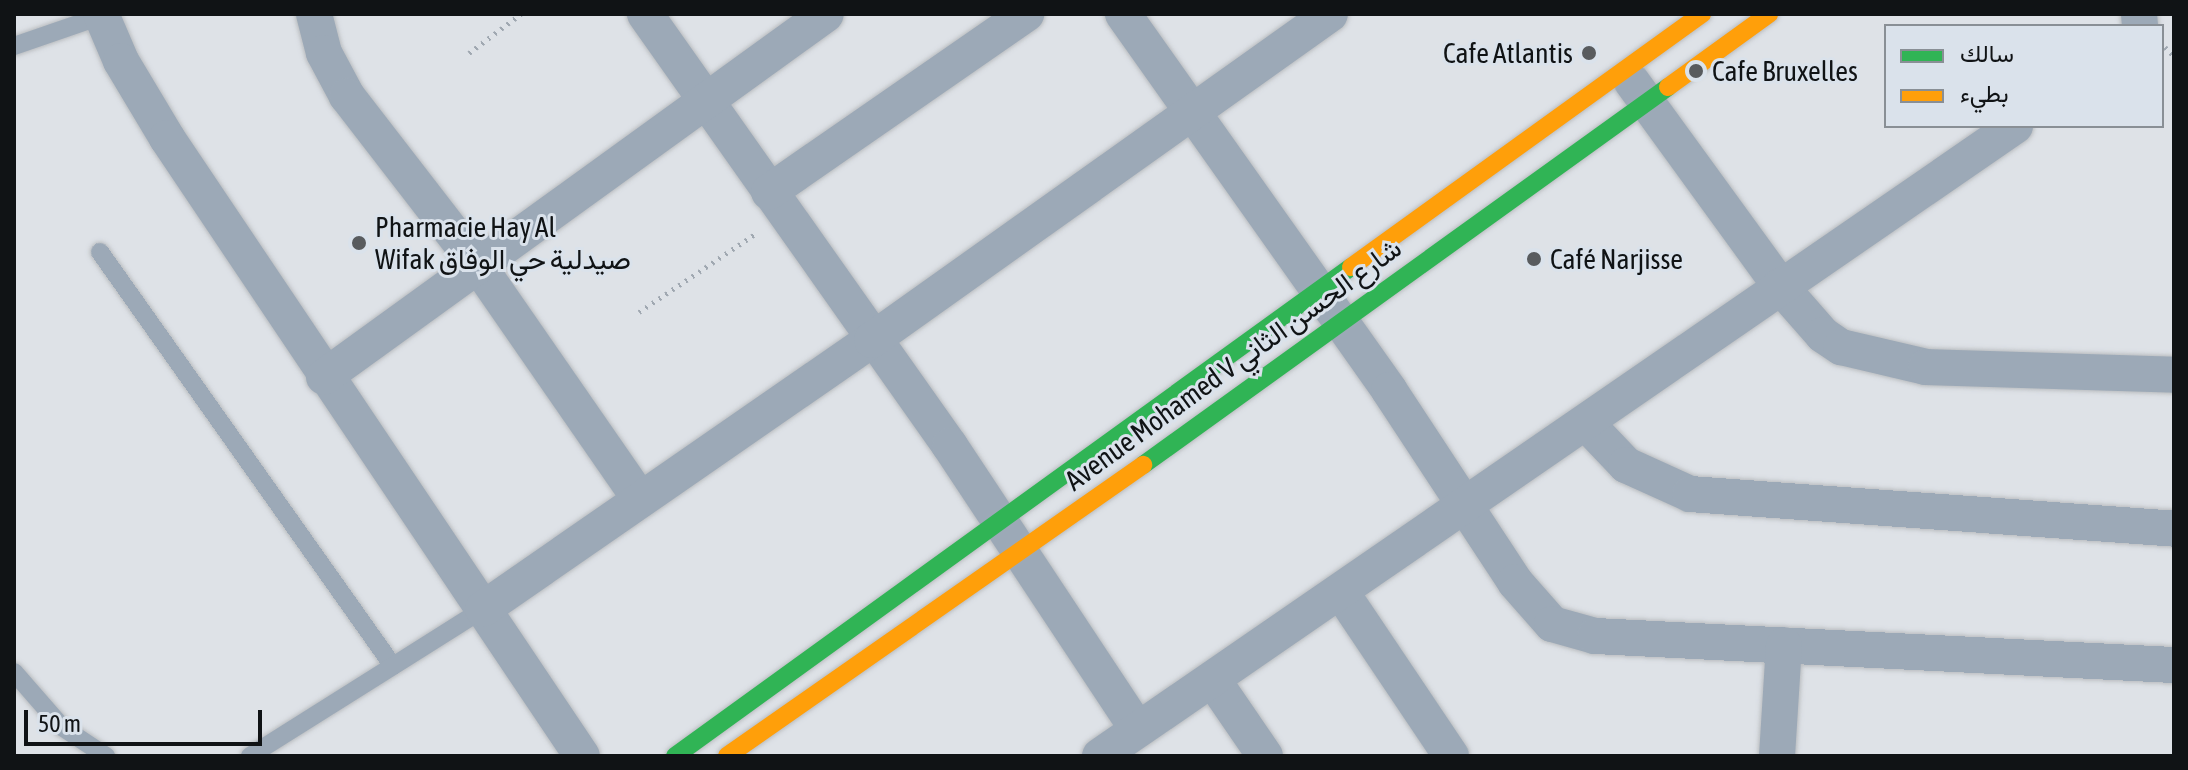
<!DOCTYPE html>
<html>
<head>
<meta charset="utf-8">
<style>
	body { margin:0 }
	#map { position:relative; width:2188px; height:770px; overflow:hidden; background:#dee2e7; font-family:"Asap Condensed",Vazirmatn,sans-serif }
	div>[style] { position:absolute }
	.path>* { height:5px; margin-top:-2.5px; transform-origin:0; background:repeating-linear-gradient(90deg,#a0a8b1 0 2px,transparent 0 8px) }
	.roads { filter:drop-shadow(0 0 2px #babdc0) drop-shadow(0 0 2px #babdc0) }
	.lane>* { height:18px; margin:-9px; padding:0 9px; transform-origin:9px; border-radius:9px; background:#9ca9b7 }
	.street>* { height:36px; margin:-18px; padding:0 18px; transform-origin:18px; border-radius:18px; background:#9ca9b7 }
	.fast>* { height:18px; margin:-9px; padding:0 9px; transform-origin:9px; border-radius:9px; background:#30b455 }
	.slow>* { height:18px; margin:-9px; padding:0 9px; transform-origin:9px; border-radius:9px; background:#ff9f0a }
	.dots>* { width:22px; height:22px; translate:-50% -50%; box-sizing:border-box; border:4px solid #dae2eb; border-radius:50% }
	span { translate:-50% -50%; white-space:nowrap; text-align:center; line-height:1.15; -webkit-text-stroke:6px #dae2eb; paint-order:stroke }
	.poi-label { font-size:28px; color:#101315 }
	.right { translate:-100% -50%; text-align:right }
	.left { translate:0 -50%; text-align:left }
	.street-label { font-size:28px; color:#101315 }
	.frame { position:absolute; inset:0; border:16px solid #101315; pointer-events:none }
	.legend { position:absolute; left:1884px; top:24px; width:280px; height:104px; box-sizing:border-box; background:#dae2eb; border:2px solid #898f95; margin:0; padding:10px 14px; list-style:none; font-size:24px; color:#101315 }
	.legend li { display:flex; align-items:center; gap:16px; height:40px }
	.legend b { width:40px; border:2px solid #898f95 }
	.scale { position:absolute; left:24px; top:710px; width:238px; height:36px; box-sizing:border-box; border:4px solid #101315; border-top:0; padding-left:10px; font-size:24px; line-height:28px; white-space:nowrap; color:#101315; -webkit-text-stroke:6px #dae2eb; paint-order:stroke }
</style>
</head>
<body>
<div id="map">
	<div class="path">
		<i style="left:2165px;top:47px;width:13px;rotate:45deg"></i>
		<i style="left:469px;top:53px;width:65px;rotate:-36.9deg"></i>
		<i style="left:639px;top:312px;width:143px;rotate:-33.9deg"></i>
	</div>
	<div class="roads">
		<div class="lane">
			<i style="left:14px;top:46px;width:92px;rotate:-19deg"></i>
			<i style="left:100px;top:252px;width:507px;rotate:54.71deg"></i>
			<i style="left:14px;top:672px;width:73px;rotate:48.9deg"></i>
			<i style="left:62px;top:727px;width:53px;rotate:33.4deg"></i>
			<i style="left:250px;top:756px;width:275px;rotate:-32.2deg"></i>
		</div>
		<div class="street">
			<i style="left:101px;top:14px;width:51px;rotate:66.9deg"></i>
			<i style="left:121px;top:61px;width:90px;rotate:59.1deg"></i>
			<i style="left:167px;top:138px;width:744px;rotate:56.12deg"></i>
			<i style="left:314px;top:14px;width:40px;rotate:75.6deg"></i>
			<i style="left:324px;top:53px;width:49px;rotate:61.9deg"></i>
			<i style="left:347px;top:96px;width:217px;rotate:52.3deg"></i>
			<i style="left:480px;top:268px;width:280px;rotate:55.3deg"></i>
			<i style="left:645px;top:14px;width:529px;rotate:54.78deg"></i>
			<i style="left:950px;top:446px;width:338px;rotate:56.5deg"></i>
			<i style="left:1123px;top:14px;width:461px;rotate:54.7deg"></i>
			<i style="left:1389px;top:390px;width:230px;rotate:56.7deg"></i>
			<i style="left:1515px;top:582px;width:56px;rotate:48.6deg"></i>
			<i style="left:1552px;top:624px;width:45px;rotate:15.6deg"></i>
			<i style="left:1595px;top:636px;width:580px;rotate:2.87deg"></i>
			<i style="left:2139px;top:14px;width:12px;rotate:85deg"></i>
			<i style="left:1632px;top:82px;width:252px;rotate:54deg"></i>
			<i style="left:1780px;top:286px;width:65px;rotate:48.7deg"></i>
			<i style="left:1823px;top:335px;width:22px;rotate:34deg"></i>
			<i style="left:1841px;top:347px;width:87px;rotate:13.2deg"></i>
			<i style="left:1926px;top:367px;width:248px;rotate:1.8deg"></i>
			<i style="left:769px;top:192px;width:313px;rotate:-34.7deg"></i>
			<i style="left:324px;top:377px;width:619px;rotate:-35.87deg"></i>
			<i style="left:1587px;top:424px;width:57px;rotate:46.4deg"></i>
			<i style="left:1626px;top:465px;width:70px;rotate:24.4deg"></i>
			<i style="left:1690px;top:494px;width:485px;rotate:4.1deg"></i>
			<i style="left:1341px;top:592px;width:197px;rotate:56.1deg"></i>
			<i style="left:483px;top:609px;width:473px;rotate:-34.7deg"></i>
			<i style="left:872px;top:340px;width:562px;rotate:-35.44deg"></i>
			<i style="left:1213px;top:680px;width:92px;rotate:55.6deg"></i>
			<i style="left:1100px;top:756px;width:1111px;rotate:-34.55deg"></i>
			<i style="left:1777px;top:756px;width:111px;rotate:-86.4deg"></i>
		</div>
		<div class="fast">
			<i style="left:1143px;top:465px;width:647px;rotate:-35.75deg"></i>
			<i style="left:675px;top:756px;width:834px;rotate:-35.88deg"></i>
		</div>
		<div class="slow">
			<i style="left:1668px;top:87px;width:125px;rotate:-35.9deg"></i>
			<i style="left:1351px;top:267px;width:433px;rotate:-35.8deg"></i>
			<i style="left:727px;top:756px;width:508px;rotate:-34.97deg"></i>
		</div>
	</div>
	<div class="dots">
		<i style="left:1589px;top:53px;background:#585b5e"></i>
		<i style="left:1696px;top:71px;background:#585b5e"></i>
		<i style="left:359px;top:243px;background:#585b5e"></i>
		<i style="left:1534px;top:259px;background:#585b5e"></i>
	</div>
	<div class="poi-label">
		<span class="right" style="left:1573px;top:53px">Cafe Atlantis</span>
		<span class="left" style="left:1712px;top:71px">Cafe Bruxelles</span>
		<span class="left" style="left:375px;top:243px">Pharmacie Hay Al<br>Wifak صيدلية حي الوفاق</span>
		<span class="left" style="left:1550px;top:259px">Café Narjisse</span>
	</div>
	<div class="street-label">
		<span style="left:1233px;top:364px;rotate:-36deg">Avenue Mohamed V شارع الحسن الثاني</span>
	</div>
	<div class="frame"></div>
	<ul class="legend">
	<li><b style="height:10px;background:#30b455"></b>سالك</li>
	<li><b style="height:10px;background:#ff9f0a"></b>بطيء</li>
	</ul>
	<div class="scale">50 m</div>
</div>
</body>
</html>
